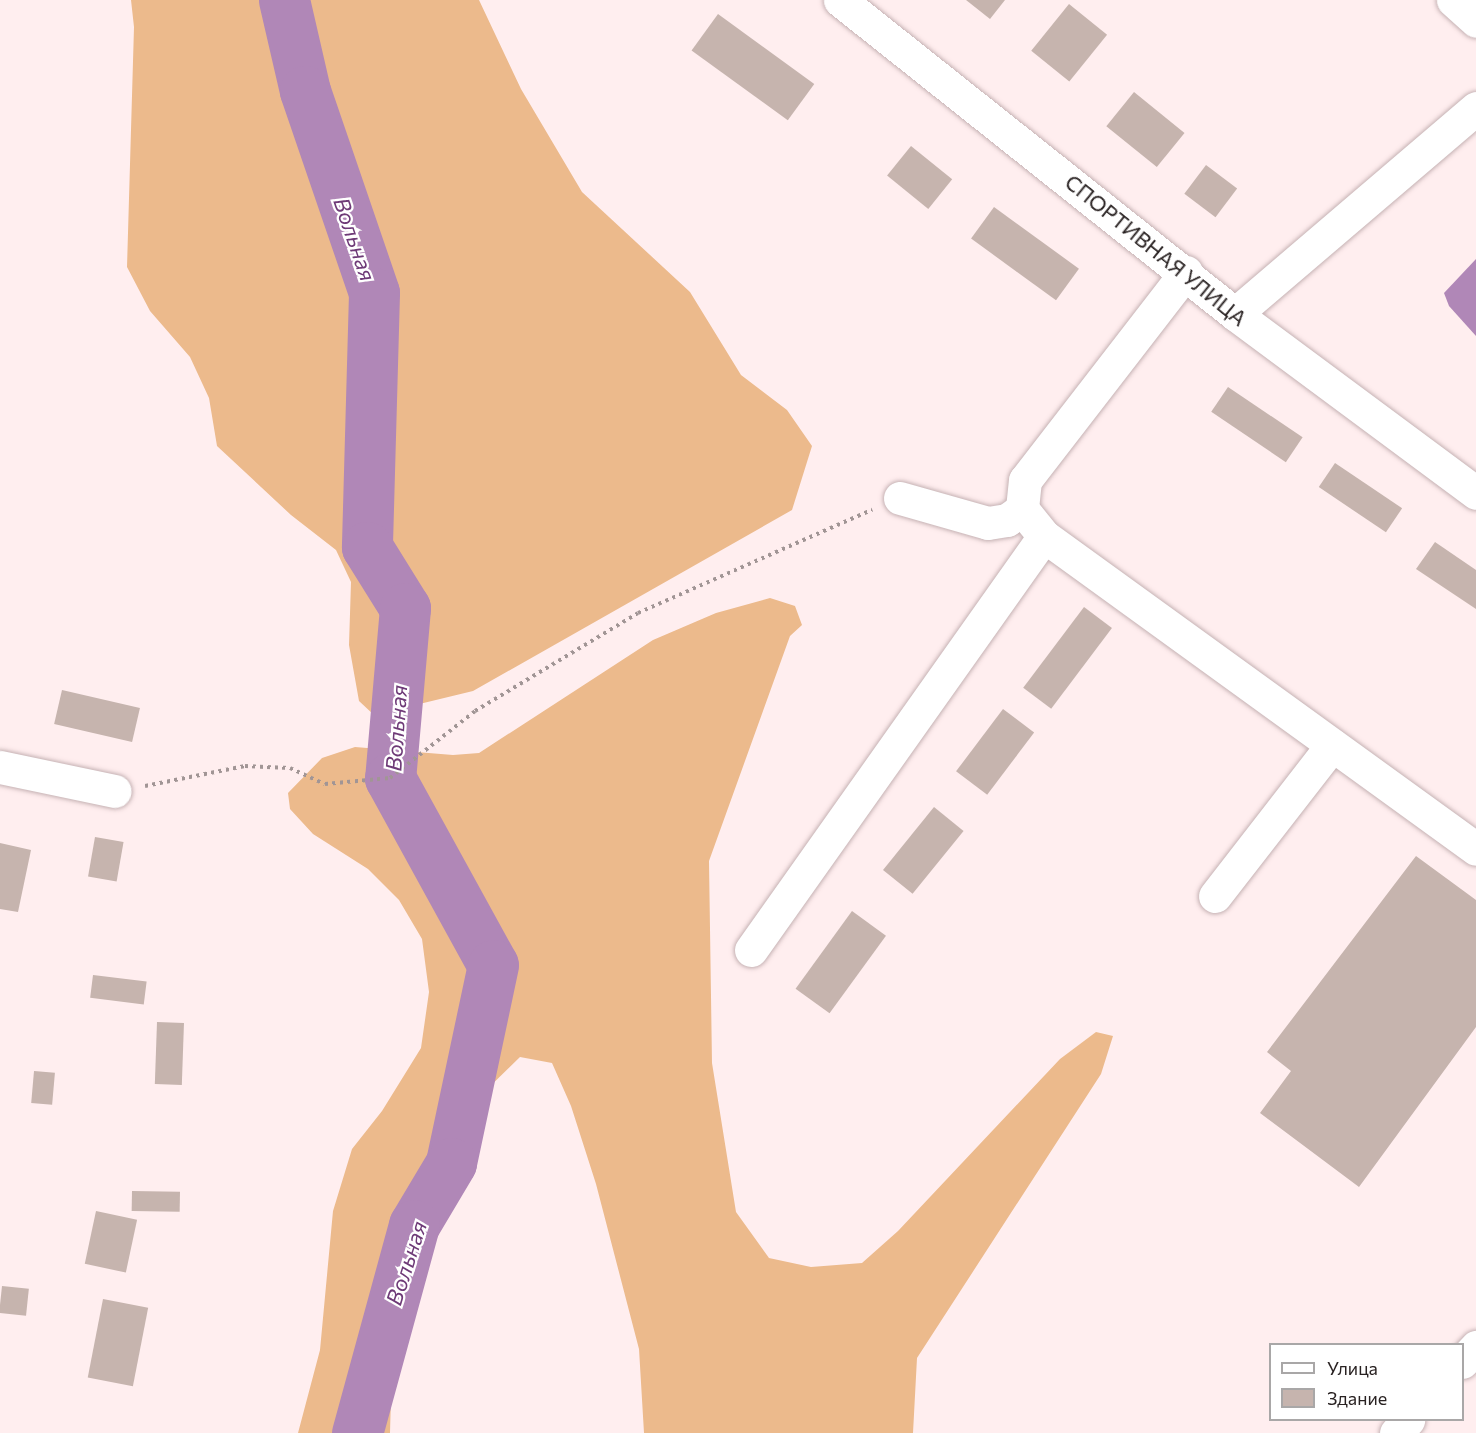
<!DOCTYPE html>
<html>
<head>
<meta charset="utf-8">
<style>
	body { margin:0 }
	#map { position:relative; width:1476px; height:1433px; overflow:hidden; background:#ffeeef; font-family:Commissioner,sans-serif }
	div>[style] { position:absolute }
	.forest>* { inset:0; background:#ecba8c }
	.water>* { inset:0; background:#b087b7 }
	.river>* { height:51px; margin:-25.5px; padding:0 25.5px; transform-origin:25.5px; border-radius:25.5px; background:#b087b7 }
	.building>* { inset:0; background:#c6b4ae; transform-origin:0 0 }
	.path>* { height:4px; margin-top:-2px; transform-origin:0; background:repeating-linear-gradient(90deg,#a19595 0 3px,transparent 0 7.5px) }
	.roads { filter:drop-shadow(0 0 2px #c6b2b4) drop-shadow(0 0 2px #c6b2b4) }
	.minor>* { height:33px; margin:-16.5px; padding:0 16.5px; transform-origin:16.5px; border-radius:16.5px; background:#fff }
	span { translate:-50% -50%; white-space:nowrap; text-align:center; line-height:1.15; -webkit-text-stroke:4.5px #fff; paint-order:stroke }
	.street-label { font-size:21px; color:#292222 }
	.water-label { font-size:22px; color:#6e3a77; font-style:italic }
	.legend { position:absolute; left:1269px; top:1343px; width:195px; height:78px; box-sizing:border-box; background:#fff; border:2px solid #a9a7a7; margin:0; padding:8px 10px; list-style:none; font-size:18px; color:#292222 }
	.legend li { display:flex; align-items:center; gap:12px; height:30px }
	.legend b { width:30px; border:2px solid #a9a7a7 }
</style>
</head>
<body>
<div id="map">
	<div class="forest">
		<i style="clip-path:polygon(131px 0,479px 0,521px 89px,582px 192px,690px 292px,741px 375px,787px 410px,812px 446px,792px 510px,473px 691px,374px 715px,359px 701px,349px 645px,351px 582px,336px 550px,291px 515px,217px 446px,209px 398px,190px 357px,150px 311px,127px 267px,134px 27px)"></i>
		<i style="clip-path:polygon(770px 598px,795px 606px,802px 625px,790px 636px,709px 861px,712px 1063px,736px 1212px,769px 1258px,811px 1267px,862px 1263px,898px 1231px,1060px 1059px,1096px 1032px,1113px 1036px,1101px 1074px,917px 1358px,913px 1433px,644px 1433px,639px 1349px,596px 1184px,571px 1106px,552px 1063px,520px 1057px,475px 1101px,455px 1186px,413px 1294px,391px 1396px,390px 1433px,298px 1433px,320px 1350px,333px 1211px,352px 1149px,382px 1111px,421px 1048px,429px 992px,422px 939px,399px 900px,368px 869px,313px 834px,290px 809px,288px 793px,322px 758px,355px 747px,453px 755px,479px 753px,653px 640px,716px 613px)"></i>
	</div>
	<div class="water">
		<i style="clip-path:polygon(1476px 259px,1476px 336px,1449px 306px,1444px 293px)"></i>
	</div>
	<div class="river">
		<i style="left:284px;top:0;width:93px;rotate:77deg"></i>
		<i style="left:305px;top:91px;width:213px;rotate:71.1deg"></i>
		<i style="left:374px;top:293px;width:254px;rotate:91.6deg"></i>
		<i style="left:367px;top:547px;width:72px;rotate:58.1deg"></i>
		<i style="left:405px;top:608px;width:171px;rotate:95deg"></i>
		<i style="left:390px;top:778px;width:213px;rotate:61.2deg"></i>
		<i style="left:493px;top:965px;width:202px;rotate:102deg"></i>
		<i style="left:451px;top:1163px;width:72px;rotate:120.8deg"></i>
		<i style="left:414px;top:1225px;width:216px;rotate:105.3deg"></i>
	</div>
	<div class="building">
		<i style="clip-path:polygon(966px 0,1005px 0,990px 19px)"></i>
		<i style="left:1069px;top:4px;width:49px;height:60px;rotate:39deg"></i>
		<i style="left:718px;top:14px;width:119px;height:45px;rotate:36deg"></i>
		<i style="left:1134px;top:92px;width:65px;height:44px;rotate:39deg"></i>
		<i style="left:911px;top:146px;width:53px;height:38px;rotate:39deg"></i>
		<i style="left:1206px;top:165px;width:39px;height:36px;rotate:37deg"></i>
		<i style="left:994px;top:207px;width:105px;height:39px;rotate:36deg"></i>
		<i style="left:1228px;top:387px;width:90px;height:30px;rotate:34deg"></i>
		<i style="left:1335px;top:463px;width:81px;height:29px;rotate:34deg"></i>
		<i style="clip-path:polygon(1435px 542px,1476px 570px,1476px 609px,1416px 569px)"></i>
		<i style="left:1084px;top:607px;width:35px;height:101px;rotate:37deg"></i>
		<i style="left:62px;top:690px;width:80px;height:35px;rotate:13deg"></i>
		<i style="left:1003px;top:709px;width:39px;height:78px;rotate:37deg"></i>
		<i style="left:934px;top:807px;width:38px;height:81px;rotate:39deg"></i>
		<i style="left:95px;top:837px;width:29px;height:40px;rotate:10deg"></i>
		<i style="clip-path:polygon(0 843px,31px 850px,18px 912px,0 909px)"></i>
		<i style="clip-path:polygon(1416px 856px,1476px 900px,1476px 1027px,1359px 1187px,1260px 1113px,1291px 1071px,1267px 1052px)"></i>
		<i style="left:852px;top:911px;width:42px;height:96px;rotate:36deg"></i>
		<i style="left:93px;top:975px;width:54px;height:23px;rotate:7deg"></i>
		<i style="left:157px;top:1022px;width:27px;height:62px;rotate:2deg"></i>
		<i style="left:34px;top:1071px;width:21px;height:32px;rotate:5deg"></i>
		<i style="left:132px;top:1191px;width:48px;height:20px;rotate:1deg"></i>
		<i style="left:96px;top:1211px;width:42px;height:54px;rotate:12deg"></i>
		<i style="left:2px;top:1286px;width:27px;height:27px;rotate:6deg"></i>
		<i style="left:103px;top:1299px;width:46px;height:80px;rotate:11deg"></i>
	</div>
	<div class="path">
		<i style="left:145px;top:786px;width:102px;rotate:-11.3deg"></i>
		<i style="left:245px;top:766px;width:45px;rotate:2.5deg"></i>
		<i style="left:290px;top:768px;width:38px;rotate:25deg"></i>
		<i style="left:325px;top:784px;width:65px;rotate:-5.3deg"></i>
		<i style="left:390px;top:778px;width:108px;rotate:-38.2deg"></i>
		<i style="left:475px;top:711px;width:190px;rotate:-31deg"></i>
		<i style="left:638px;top:613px;width:256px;rotate:-23.8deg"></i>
	</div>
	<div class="roads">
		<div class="minor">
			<i style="left:840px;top:0;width:505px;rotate:38.48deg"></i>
			<i style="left:1235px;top:314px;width:300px;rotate:36.6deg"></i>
			<i style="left:1453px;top:0;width:31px;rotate:42deg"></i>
			<i style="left:1186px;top:272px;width:263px;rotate:127.7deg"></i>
			<i style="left:1025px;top:480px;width:29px;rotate:96deg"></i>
			<i style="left:1022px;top:509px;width:35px;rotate:51deg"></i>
			<i style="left:1044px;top:536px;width:533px;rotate:35.92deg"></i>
			<i style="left:1235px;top:314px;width:317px;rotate:-40.5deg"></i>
			<i style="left:900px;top:498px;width:91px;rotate:15.9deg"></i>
			<i style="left:988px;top:523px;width:19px;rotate:-9deg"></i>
			<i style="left:1007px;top:520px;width:19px;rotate:-36deg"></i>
			<i style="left:0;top:767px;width:117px;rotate:11.8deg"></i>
			<i style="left:1215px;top:896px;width:191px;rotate:-52.2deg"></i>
			<i style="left:751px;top:950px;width:507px;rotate:-54.71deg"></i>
			<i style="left:1462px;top:1362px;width:21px;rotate:-47deg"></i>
			<i style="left:1396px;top:1433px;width:18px;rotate:-47deg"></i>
		</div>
	</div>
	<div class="street-label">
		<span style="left:1156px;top:250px;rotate:39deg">СПОРТИВНАЯ УЛИЦА</span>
	</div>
	<div class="water-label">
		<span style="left:355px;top:239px;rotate:71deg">Вольная</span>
		<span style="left:396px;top:728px;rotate:-86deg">Вольная</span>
		<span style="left:406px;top:1263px;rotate:-72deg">Вольная</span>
	</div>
	<ul class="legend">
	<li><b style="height:8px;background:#fff"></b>Улица</li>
	<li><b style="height:16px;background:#c6b4ae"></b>Здание</li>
	</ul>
</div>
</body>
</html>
